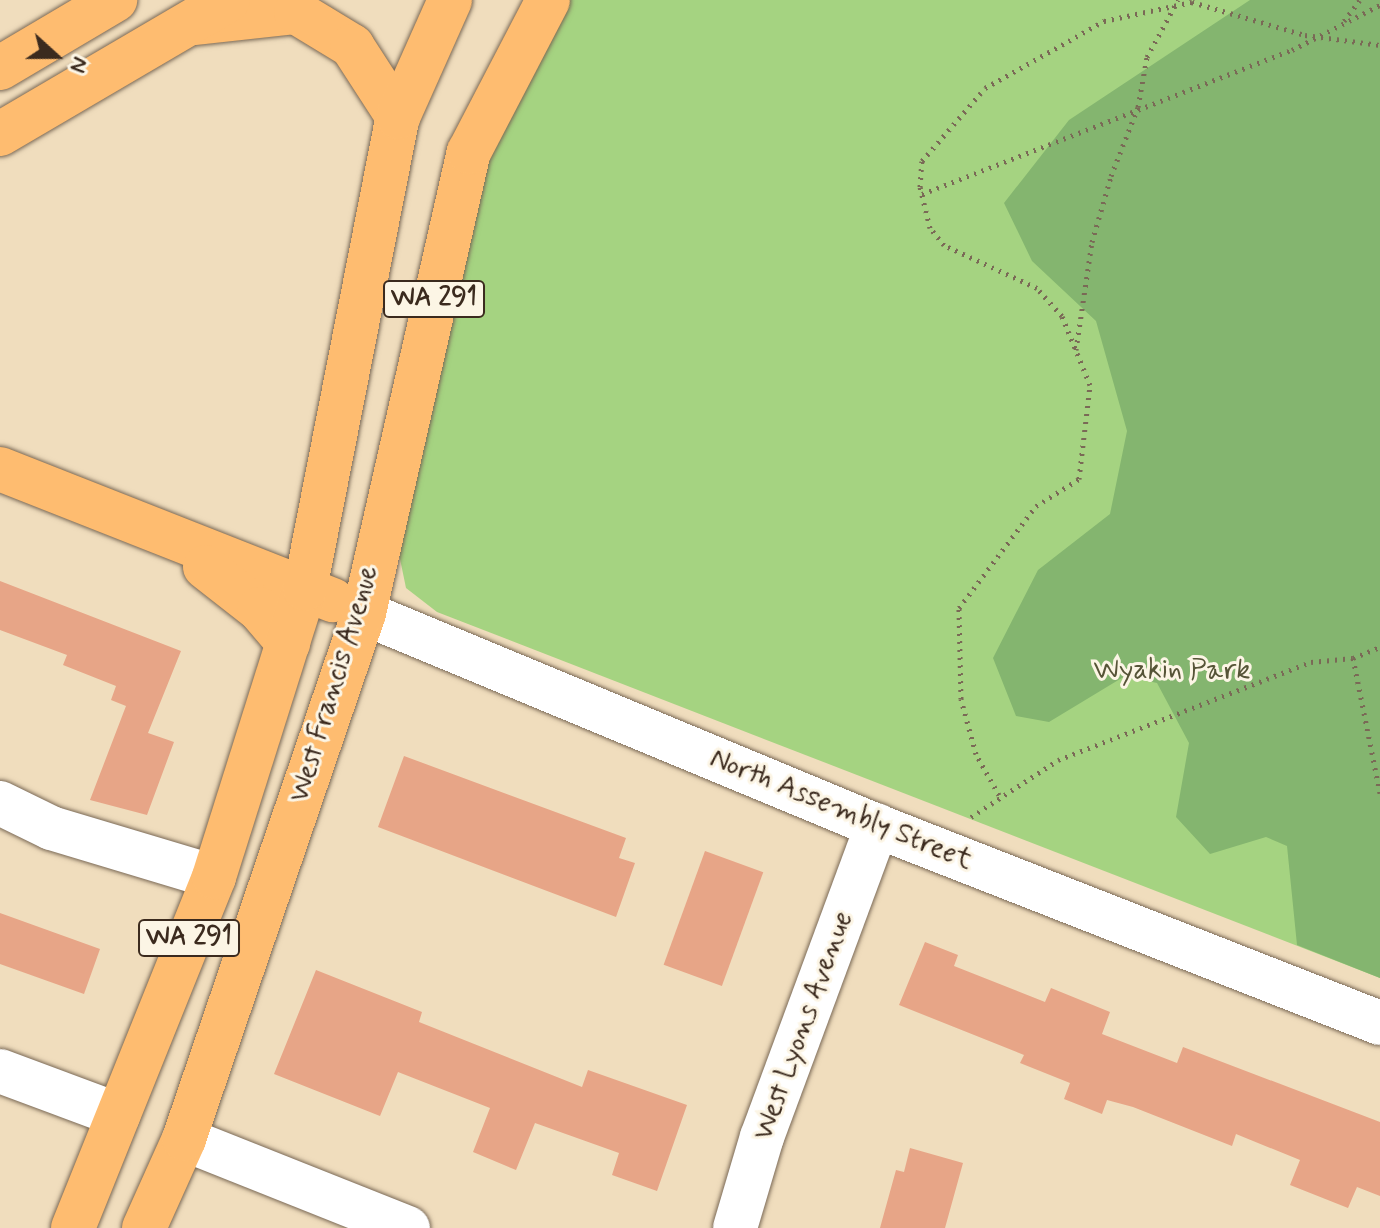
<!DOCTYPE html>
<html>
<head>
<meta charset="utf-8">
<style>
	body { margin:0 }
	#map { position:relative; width:1380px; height:1228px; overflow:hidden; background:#f0ddbd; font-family:Mynerve,sans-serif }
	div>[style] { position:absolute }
	.green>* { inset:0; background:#a5d381 }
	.forest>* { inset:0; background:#84b56f }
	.building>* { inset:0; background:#e7a587; transform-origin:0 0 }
	.path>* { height:5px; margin-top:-2.5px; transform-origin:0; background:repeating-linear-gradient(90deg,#7a6956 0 2px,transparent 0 8px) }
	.roads { filter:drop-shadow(0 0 2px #7a6956) drop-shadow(0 0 2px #7a6956) }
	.minor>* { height:44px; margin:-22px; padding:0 22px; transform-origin:22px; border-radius:22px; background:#fff }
	.major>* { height:44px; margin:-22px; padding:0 22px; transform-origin:22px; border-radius:22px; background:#febc70 }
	span { translate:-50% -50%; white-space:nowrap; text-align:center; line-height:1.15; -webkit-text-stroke:6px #fcf5e5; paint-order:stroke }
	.shield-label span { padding:2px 6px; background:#fcf5e5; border:2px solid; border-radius:6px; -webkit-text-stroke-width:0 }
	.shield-label { font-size:26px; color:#3b2a1e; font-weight:700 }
	.park-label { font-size:28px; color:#565437 }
	.street-label { font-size:28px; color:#3b2a1e }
	.north { position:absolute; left:16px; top:16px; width:80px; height:80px; -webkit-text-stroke:6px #fcf5e5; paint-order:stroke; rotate:111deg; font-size:22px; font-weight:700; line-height:32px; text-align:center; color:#3b2a1e }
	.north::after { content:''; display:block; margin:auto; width:28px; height:36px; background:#3b2a1e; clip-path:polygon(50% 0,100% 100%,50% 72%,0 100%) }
</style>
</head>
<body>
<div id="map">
	<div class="green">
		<i style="clip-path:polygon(561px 0,1380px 0,1380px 978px,437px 612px,406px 588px,399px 554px,487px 142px)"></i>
	</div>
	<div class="forest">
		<i style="clip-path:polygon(1250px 0,1380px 0,1380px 978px,1297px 945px,1287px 846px,1266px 837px,1210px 854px,1176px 817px,1189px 743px,1157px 683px,1125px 676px,1049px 722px,1016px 716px,993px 658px,1038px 570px,1110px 514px,1127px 431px,1096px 321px,1032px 261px,1004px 203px,1069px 120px)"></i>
	</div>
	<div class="building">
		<i style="clip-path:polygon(0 581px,181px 651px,148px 733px,174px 742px,147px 815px,90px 800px,126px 706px,111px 700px,116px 686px,63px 665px,67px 655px,0 630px)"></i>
		<i style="clip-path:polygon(404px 756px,626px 838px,619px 858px,635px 863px,616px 917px,378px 827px)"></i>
		<i style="left:705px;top:851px;width:62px;height:121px;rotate:20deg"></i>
		<i style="clip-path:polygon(0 913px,100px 949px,84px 994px,0 964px)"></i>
		<i style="clip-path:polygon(925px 942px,958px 955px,954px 966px,1045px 1002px,1051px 988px,1110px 1012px,1102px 1034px,1177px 1063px,1183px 1047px,1380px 1122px,1380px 1196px,1357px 1187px,1348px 1208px,1290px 1185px,1300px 1160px,1236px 1134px,1232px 1146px,1133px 1107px,1107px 1100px,1102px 1114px,1064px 1099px,1070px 1083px,1020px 1063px,1024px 1055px,899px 1005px)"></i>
		<i style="clip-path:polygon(316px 970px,422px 1012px,419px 1022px,582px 1087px,588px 1070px,687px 1105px,657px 1191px,612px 1175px,619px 1153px,535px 1123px,516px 1170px,473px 1152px,490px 1108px,398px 1072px,380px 1116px,274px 1074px)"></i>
		<i style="clip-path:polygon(910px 1148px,963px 1163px,945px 1228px,880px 1228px,896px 1170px,904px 1172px)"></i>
	</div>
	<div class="path">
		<i style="left:1344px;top:21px;width:26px;rotate:-53deg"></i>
		<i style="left:922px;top:194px;width:397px;rotate:-21.3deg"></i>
		<i style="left:1292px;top:50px;width:99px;rotate:-27.1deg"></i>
		<i style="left:1076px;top:350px;width:109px;rotate:-81.6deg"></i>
		<i style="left:1092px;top:242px;width:69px;rotate:-73.9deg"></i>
		<i style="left:1111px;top:176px;width:74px;rotate:-68.6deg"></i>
		<i style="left:1138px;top:107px;width:51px;rotate:-79.8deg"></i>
		<i style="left:1147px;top:57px;width:65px;rotate:-61.5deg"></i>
		<i style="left:1353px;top:658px;width:138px;rotate:78.7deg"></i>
		<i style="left:999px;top:795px;width:47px;rotate:-119.3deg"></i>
		<i style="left:976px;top:754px;width:57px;rotate:-105.3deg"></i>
		<i style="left:961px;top:699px;width:91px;rotate:-91.3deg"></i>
		<i style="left:959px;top:608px;width:128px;rotate:-53deg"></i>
		<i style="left:1036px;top:506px;width:51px;rotate:-32.1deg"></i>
		<i style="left:1079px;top:479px;width:95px;rotate:-83.3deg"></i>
		<i style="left:1090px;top:385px;width:74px;rotate:-112.1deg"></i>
		<i style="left:1062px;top:316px;width:38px;rotate:-132deg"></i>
		<i style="left:1037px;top:288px;width:102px;rotate:-155.2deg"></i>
		<i style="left:944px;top:245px;width:22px;rotate:-129deg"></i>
		<i style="left:930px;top:228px;width:42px;rotate:-103.7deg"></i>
		<i style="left:920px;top:187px;width:26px;rotate:-86deg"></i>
		<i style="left:922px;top:161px;width:96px;rotate:-49.2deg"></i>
		<i style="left:985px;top:88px;width:137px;rotate:-29.4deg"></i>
		<i style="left:1104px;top:21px;width:90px;rotate:-12.2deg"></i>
		<i style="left:1192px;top:2px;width:118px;rotate:16.3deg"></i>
		<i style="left:1305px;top:35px;width:76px;rotate:7.6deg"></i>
		<i style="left:971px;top:817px;width:104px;rotate:-33.2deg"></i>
		<i style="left:1058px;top:760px;width:271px;rotate:-21.2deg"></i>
		<i style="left:1311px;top:662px;width:42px;rotate:-5.4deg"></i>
		<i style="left:1353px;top:658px;width:29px;rotate:-22deg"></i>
	</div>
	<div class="roads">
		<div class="minor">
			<i style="left:364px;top:613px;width:555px;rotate:22.55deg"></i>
			<i style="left:877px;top:826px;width:540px;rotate:21.39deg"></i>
			<i style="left:0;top:803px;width:57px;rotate:26.1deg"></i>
			<i style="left:51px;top:828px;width:170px;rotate:16.7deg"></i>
			<i style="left:0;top:1071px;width:126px;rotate:20.4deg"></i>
			<i style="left:184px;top:1139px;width:241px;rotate:21.7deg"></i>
			<i style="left:735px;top:1228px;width:95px;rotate:-73.5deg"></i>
			<i style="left:762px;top:1137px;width:332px;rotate:-69.7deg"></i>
		</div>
		<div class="major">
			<i style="left:196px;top:23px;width:101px;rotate:-6.3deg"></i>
			<i style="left:296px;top:12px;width:66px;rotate:31.3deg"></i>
			<i style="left:352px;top:46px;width:85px;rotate:57.1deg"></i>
			<i style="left:0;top:68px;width:134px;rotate:-30.6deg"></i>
			<i style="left:0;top:134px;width:264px;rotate:-30.4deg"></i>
			<i style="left:0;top:469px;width:358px;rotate:21.5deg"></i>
			<i style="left:205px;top:567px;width:68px;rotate:37.9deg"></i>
			<i style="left:259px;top:609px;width:45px;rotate:49.5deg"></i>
			<i style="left:73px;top:1228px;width:378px;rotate:-68.1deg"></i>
			<i style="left:214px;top:877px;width:302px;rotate:-72.5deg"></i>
			<i style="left:305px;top:589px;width:481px;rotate:-78.9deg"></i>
			<i style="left:398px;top:117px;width:128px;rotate:-66deg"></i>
			<i style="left:144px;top:1228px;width:98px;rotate:-65.8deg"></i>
			<i style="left:184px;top:1139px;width:556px;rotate:-71.11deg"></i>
			<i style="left:364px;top:613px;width:473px;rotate:-77.2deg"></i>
			<i style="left:469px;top:152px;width:171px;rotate:-62.5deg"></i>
		</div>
	</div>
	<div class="shield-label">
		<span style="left:434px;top:299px">WA 291</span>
		<span style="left:189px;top:938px">WA 291</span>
	</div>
	<div class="park-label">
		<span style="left:1172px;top:671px">Wyakin Park</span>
	</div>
	<div class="street-label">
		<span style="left:335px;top:684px;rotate:-73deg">West Francis Avenue</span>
		<span style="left:841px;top:810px;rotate:22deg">North Assembly Street</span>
		<span style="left:804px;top:1026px;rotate:-70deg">West Lyons Avenue</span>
	</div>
	<div class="north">N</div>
</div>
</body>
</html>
